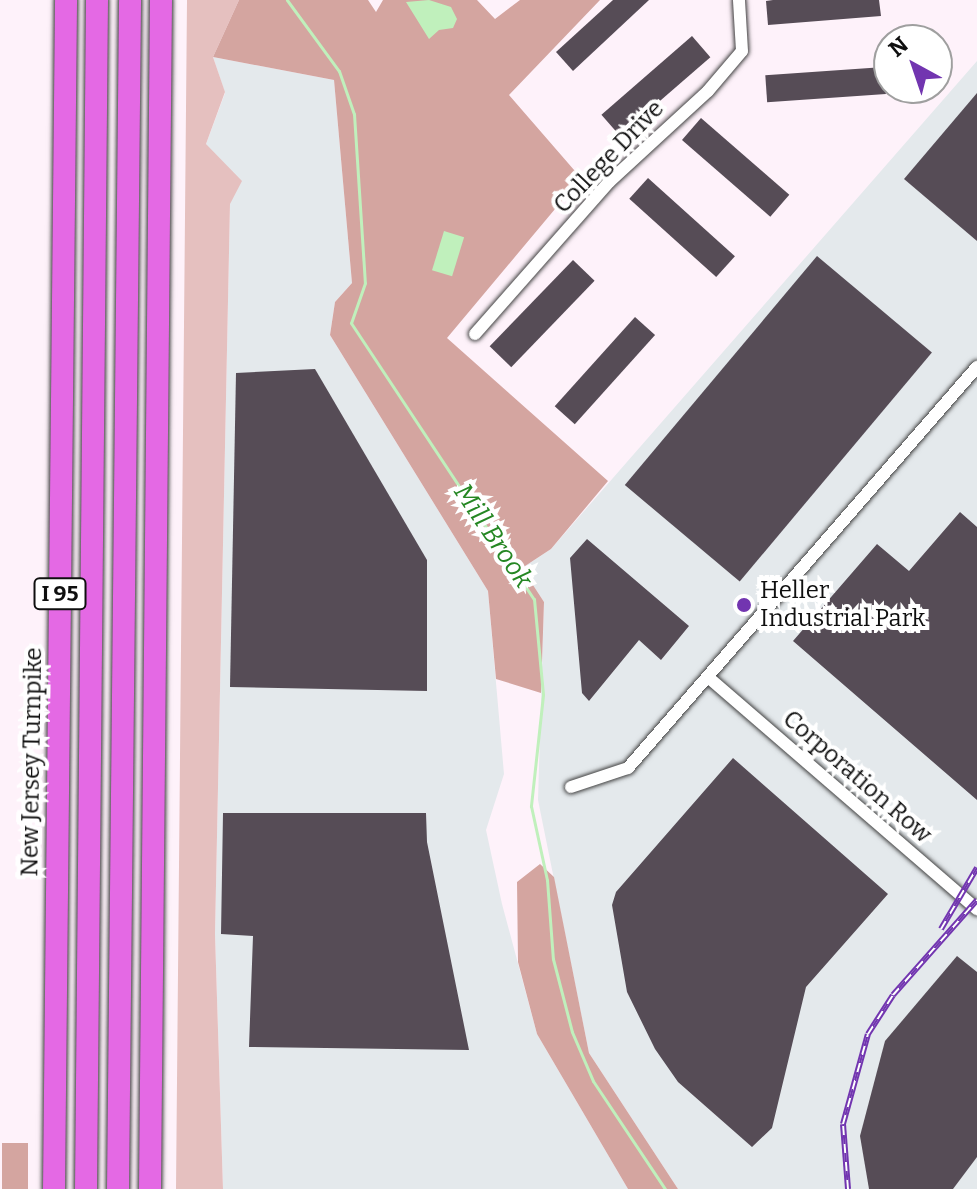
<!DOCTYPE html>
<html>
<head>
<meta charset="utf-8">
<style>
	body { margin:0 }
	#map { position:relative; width:977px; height:1189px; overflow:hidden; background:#fef2fa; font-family:Bitter,serif }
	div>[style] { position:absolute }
	.industrial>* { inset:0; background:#e4e9ec }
	.green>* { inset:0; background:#e5c0bf }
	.forest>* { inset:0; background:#d4a5a0; transform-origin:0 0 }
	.water>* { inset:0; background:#c0f0bc; transform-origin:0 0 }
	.stream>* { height:3px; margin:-1.5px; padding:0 1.5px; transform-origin:1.5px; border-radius:1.5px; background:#c0f0bc }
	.building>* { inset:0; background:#564c56; transform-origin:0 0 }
	.roads { filter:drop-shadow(0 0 2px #424242) drop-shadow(0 0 2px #424242) }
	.street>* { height:12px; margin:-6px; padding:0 6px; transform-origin:6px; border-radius:6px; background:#fff }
	.highway>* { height:22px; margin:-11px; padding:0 11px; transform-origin:11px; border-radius:11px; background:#e469e4 }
	.rail>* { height:6px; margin-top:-3px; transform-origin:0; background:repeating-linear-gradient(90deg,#fff 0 9px,#7235b0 0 18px); box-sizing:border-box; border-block:2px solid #7235b0 }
	.dots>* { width:22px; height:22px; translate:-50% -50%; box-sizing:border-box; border:4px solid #fff; border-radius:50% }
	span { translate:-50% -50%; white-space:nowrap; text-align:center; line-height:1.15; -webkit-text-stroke:8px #fff; paint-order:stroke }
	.shield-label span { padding:2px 6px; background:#fff; border:2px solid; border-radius:6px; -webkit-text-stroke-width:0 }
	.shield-label { font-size:22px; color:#0f0f0f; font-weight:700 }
	.street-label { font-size:24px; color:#0f0f0f }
	.poi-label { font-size:24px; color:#0f0f0f }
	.left { translate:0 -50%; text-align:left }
	.water-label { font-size:26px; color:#258723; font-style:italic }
	.north { position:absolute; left:873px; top:24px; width:80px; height:80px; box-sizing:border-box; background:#fff; border:2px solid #9f9f9f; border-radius:50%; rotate:320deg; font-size:22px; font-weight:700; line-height:32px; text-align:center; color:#0f0f0f }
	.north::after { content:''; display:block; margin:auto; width:28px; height:36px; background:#7235b0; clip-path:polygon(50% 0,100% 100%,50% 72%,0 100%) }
</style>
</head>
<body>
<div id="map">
	<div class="industrial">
		<i style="clip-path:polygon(213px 57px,334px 80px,352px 283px,335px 302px,330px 335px,488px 591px,504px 774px,486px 830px,502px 904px,537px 1034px,628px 1189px,223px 1189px,215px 934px,230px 204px,206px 144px,225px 93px)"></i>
		<i style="clip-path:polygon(977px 61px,977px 1189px,678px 1189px,589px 1053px,538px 800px,544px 602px,522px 568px,551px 549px)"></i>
	</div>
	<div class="green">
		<i style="clip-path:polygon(187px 0,239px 0,213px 57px,225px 92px,206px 144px,242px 181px,230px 204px,215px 934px,223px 1189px,176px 1189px)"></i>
	</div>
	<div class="forest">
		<i style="clip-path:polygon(239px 0,368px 0,376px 12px,383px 0,477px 0,495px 19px,520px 0,600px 0,509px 95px,581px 178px,447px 338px,608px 481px,551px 549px,522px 568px,544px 602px,541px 693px,496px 679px,488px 591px,330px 335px,335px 302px,352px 283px,334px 80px,213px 57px)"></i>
		<i style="clip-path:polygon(540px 864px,554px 877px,589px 1053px,678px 1189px,628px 1189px,537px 1034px,518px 962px,517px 882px)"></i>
		<i style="left:2px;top:1143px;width:26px;height:46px"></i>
	</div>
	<div class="water">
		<i style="clip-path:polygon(429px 0,451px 7px,457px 19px,453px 28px,439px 30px,429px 39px,406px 2px)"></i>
		<i style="left:444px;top:231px;width:21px;height:41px;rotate:17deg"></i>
	</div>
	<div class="stream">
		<i style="left:287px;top:0;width:88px;rotate:53.8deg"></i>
		<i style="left:339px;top:71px;width:46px;rotate:70.8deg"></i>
		<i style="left:354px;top:114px;width:169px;rotate:86.3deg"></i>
		<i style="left:365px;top:283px;width:42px;rotate:109.3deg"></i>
		<i style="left:351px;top:323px;width:331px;rotate:56.5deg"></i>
		<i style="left:534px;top:599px;width:96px;rotate:84.6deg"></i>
		<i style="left:543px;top:695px;width:112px;rotate:96.2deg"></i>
		<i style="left:531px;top:806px;width:76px;rotate:77.8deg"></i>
		<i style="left:547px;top:880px;width:79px;rotate:85.7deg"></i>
		<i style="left:553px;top:959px;width:75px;rotate:75.4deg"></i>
		<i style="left:572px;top:1032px;width:53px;rotate:66.8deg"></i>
		<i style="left:593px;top:1081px;width:130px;rotate:56.3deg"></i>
	</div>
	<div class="building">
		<i style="clip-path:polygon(613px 0,649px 0,573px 71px,556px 52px)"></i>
		<i style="clip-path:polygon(773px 0,879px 0,881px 16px,768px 25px,766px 1px)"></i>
		<i style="left:692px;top:36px;width:28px;height:120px;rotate:49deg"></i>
		<i style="left:884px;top:67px;width:27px;height:119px;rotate:86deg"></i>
		<i style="clip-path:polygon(977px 93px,977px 241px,904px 179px)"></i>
		<i style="left:701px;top:118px;width:117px;height:29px;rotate:41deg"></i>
		<i style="left:648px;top:178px;width:117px;height:28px;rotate:42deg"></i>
		<i style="left:817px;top:256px;width:150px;height:299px;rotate:40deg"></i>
		<i style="left:573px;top:260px;width:30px;height:120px;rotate:44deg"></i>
		<i style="left:635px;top:317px;width:27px;height:120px;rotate:42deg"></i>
		<i style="clip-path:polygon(315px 369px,427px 560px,427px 691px,230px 687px,236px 373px)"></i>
		<i style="clip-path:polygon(960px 512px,977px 527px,977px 800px,793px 641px,877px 544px,909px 571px)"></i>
		<i style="clip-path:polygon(587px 539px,689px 626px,661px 660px,639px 640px,589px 701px,582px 693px,570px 558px)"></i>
		<i style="clip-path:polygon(733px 758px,888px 894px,806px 987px,772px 1128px,752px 1147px,678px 1082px,655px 1049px,627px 992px,612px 905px,616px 892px)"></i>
		<i style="clip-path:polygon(223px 813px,426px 813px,427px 842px,469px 1050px,249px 1047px,253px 936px,221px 934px)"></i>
		<i style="clip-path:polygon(957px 956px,977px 972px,977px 1157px,953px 1189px,869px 1189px,860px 1136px,885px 1041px)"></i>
	</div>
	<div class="roads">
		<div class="street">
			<i style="left:475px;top:334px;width:203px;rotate:-48.6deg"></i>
			<i style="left:609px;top:182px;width:134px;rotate:-42.6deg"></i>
			<i style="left:708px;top:91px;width:52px;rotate:-49.6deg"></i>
			<i style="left:742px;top:51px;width:51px;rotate:-93.4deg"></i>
			<i style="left:709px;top:678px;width:354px;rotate:40.8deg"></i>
			<i style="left:571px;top:787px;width:60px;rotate:-18.4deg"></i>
			<i style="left:628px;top:768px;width:532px;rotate:-48.97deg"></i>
		</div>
		<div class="highway">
			<i style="left:54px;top:1189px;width:1189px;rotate:-89.42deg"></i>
			<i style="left:86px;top:1189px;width:1189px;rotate:-89.47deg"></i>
			<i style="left:118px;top:1189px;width:1189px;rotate:-89.42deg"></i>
			<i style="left:150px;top:1189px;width:1189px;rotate:-89.47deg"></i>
		</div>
	</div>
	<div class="rail">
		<i style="left:941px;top:929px;width:71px;rotate:-59.5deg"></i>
		<i style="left:848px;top:1189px;width:65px;rotate:-94.4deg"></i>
		<i style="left:843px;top:1124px;width:93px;rotate:-74.5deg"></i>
		<i style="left:868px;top:1034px;width:46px;rotate:-57.3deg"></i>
		<i style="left:893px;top:995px;width:127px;rotate:-48.5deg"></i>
	</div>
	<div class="dots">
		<i style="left:744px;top:605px;background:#7235b0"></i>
	</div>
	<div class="shield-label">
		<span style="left:60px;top:594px">I 95</span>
	</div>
	<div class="street-label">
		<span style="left:609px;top:157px;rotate:-46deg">College Drive</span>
		<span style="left:32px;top:762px;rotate:-89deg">New Jersey Turnpike</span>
		<span style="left:857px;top:777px;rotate:41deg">Corporation Row</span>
	</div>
	<div class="poi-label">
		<span class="left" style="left:760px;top:605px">Heller<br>Industrial Park</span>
	</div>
	<div class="water-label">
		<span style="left:493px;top:536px;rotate:56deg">Mill Brook</span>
	</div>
	<div class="north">N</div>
</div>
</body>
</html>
